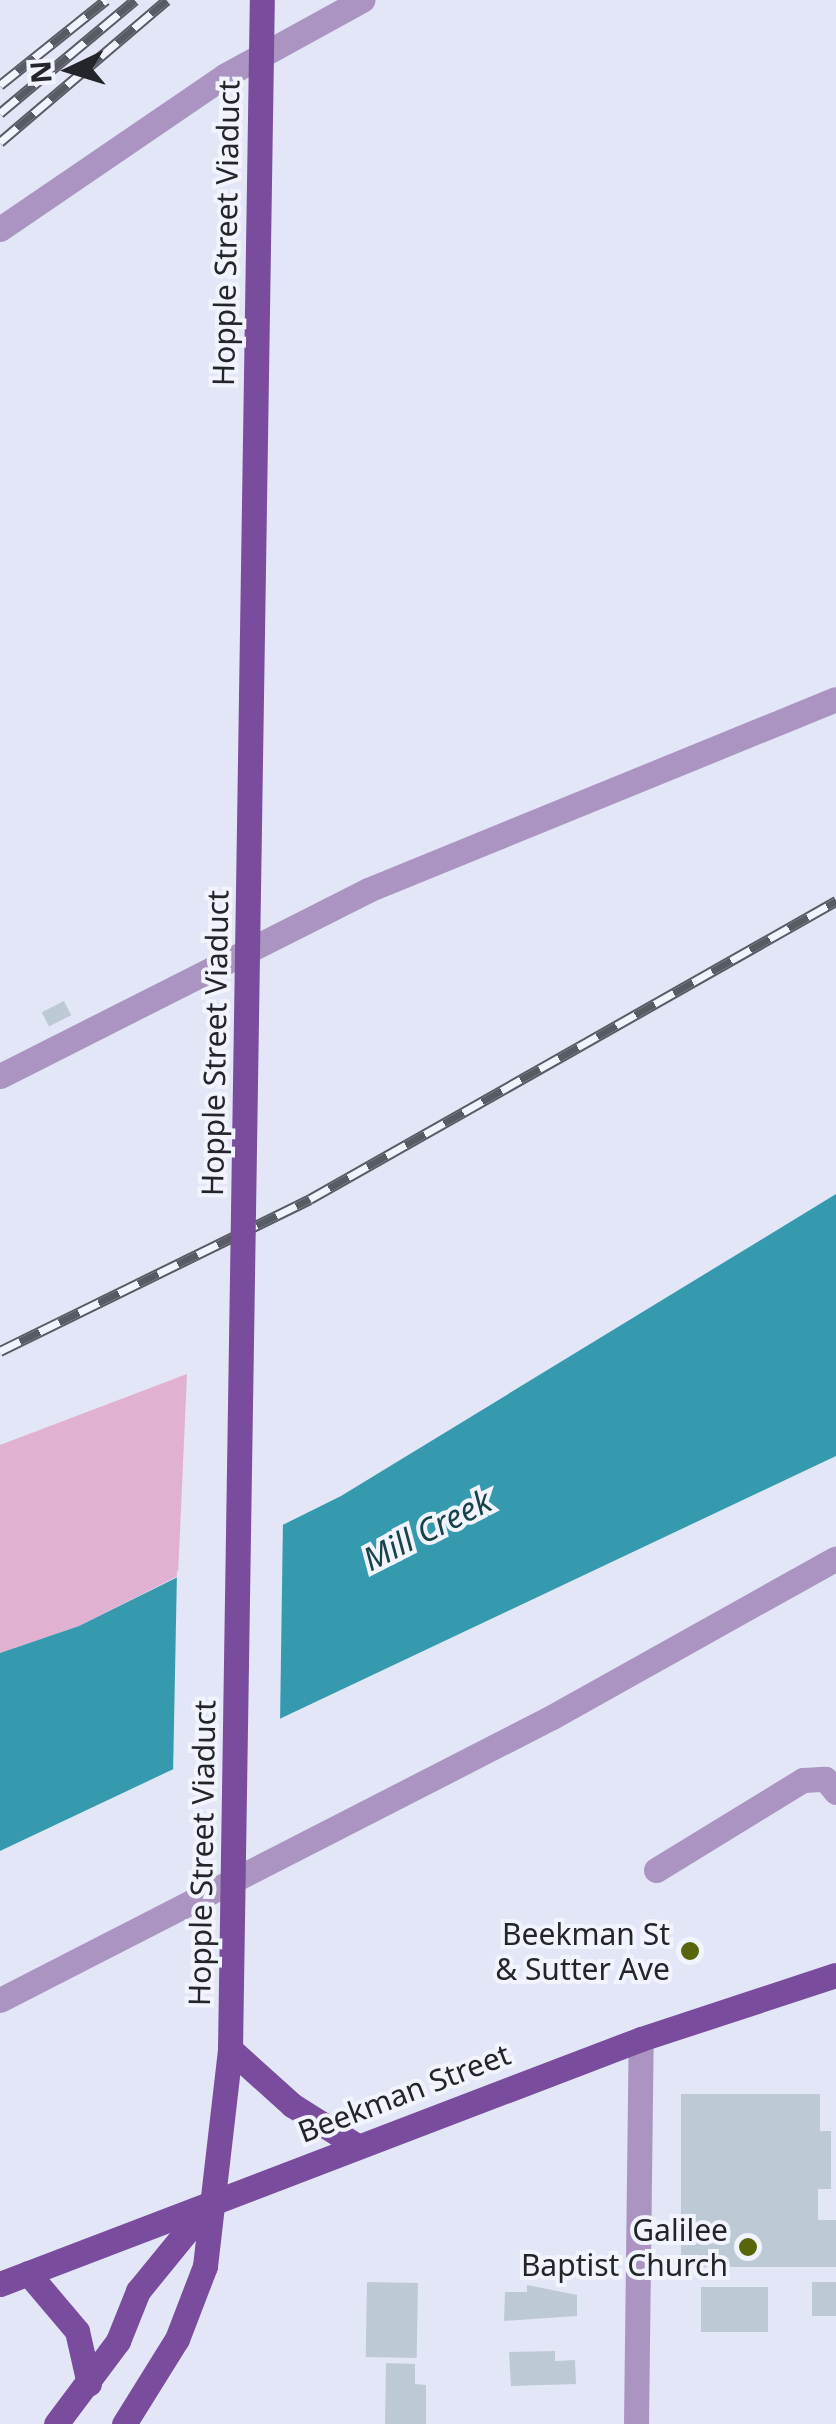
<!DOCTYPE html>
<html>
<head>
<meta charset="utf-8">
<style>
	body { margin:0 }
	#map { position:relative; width:836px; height:2424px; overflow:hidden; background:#e2e6f6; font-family:"Noto Sans",sans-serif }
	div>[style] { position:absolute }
	.green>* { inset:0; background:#e1b1d1 }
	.water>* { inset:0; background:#369aae }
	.pier>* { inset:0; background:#e2e6f6 }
	.building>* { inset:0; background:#bdcad6; transform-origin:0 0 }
	.minor>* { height:25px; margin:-12.5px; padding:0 12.5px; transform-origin:12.5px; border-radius:12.5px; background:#ab94c1 }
	.major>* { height:25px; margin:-12.5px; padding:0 12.5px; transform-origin:12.5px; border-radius:12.5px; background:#794c9d }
	.rail>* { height:11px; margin-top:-5.5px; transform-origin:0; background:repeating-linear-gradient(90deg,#f1f3fd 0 22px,#585b63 0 44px); box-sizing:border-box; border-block:2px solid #585b63 }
	.major-bridge>* { height:25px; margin:-12.5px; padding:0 12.5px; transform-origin:12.5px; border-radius:12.5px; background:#794c9d }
	.dots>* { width:28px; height:28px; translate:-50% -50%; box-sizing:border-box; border:5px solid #f1f3fd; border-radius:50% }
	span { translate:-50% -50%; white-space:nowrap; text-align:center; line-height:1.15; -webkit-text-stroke:8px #f1f3fd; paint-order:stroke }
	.street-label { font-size:30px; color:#23252a }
	.poi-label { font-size:30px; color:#23252a }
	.right { translate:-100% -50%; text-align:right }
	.water-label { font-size:32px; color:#17434c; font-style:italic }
	.north { position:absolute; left:20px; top:20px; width:100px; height:100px; -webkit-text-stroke:8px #f1f3fd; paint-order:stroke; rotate:266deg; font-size:28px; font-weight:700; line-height:40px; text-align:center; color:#23252a }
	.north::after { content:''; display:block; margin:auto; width:35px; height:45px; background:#23252a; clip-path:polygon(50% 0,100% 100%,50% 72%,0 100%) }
</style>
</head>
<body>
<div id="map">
	<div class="green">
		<i style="clip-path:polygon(187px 1374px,178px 1576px,79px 1626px,0 1653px,0 1445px)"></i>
	</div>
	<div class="water">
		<i style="clip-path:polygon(836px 1194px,836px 1456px,0 1851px,0 1653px,79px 1626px,341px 1496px)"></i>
	</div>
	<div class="pier">
		<i style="clip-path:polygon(283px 1519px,280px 1724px,173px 1775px,177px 1571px)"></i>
	</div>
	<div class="building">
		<i style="left:64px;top:1001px;width:16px;height:25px;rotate:63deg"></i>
		<i style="clip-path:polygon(681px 2094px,820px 2094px,820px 2131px,831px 2131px,831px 2189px,818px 2189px,818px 2220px,836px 2220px,836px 2267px,681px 2267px)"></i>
		<i style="left:367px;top:2282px;width:51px;height:75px;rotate:1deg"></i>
		<i style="left:812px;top:2282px;width:24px;height:34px"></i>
		<i style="clip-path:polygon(527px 2285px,577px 2295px,577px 2316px,504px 2321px,505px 2292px,527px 2292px)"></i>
		<i style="left:701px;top:2287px;width:67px;height:45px"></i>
		<i style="clip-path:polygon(555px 2351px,555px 2361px,575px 2360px,576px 2384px,511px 2386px,509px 2352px)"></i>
		<i style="clip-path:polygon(386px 2363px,415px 2364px,415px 2384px,426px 2385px,426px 2424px,385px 2424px)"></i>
	</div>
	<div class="minor">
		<i style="left:0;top:229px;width:271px;rotate:-34.3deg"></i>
		<i style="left:224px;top:76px;width:158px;rotate:-28.8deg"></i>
		<i style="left:0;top:1076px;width:412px;rotate:-26.8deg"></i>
		<i style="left:368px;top:890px;width:505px;rotate:-22.2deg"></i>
		<i style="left:656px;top:1870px;width:172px;rotate:-31.5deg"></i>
		<i style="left:803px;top:1780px;width:22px;rotate:-3deg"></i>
		<i style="left:825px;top:1779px;width:17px;rotate:50deg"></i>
		<i style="left:0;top:2000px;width:620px;rotate:-27.14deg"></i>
		<i style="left:552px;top:1717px;width:325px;rotate:-29.2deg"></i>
		<i style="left:636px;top:2424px;width:385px;rotate:-89.3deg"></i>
	</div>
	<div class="major">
		<i style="left:230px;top:2049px;width:84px;rotate:42.1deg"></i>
		<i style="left:292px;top:2105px;width:77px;rotate:32.2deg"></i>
		<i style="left:28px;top:2273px;width:76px;rotate:49.8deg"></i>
		<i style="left:77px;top:2331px;width:54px;rotate:77.2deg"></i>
		<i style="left:0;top:2284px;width:686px;rotate:-20.92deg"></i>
		<i style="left:641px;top:2039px;width:205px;rotate:-18.2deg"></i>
		<i style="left:56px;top:2424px;width:104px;rotate:-53.2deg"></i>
		<i style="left:118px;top:2341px;width:54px;rotate:-68.2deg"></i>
		<i style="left:138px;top:2291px;width:112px;rotate:-50.8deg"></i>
		<i style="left:124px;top:2424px;width:100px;rotate:-58.1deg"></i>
		<i style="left:177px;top:2339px;width:78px;rotate:-69deg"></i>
		<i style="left:205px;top:2266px;width:218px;rotate:-83.4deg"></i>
	</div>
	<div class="rail">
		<i style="left:0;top:85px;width:136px;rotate:-38.7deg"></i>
		<i style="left:0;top:113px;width:176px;rotate:-39.9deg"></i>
		<i style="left:0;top:142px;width:219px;rotate:-40.4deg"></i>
		<i style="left:0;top:1351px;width:345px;rotate:-26.1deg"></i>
		<i style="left:310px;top:1199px;width:605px;rotate:-29.53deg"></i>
	</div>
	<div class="major-bridge">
		<i style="left:230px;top:2049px;width:2049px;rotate:-89.11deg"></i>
	</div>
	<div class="dots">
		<i style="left:690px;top:1951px;background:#57650b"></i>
		<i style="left:748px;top:2247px;background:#57650b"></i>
	</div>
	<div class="street-label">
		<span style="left:226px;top:233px;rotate:-89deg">Hopple Street Viaduct</span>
		<span style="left:215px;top:1043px;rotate:-89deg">Hopple Street Viaduct</span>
		<span style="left:202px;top:1853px;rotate:-89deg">Hopple Street Viaduct</span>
		<span style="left:404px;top:2093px;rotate:-21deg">Beekman Street</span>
	</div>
	<div class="poi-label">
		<span class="right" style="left:670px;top:1951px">Beekman St<br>&amp; Sutter Ave</span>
		<span class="right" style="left:728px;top:2247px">Galilee<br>Baptist Church</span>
	</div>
	<div class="water-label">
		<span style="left:427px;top:1530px;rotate:-27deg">Mill Creek</span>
	</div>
	<div class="north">N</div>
</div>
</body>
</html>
